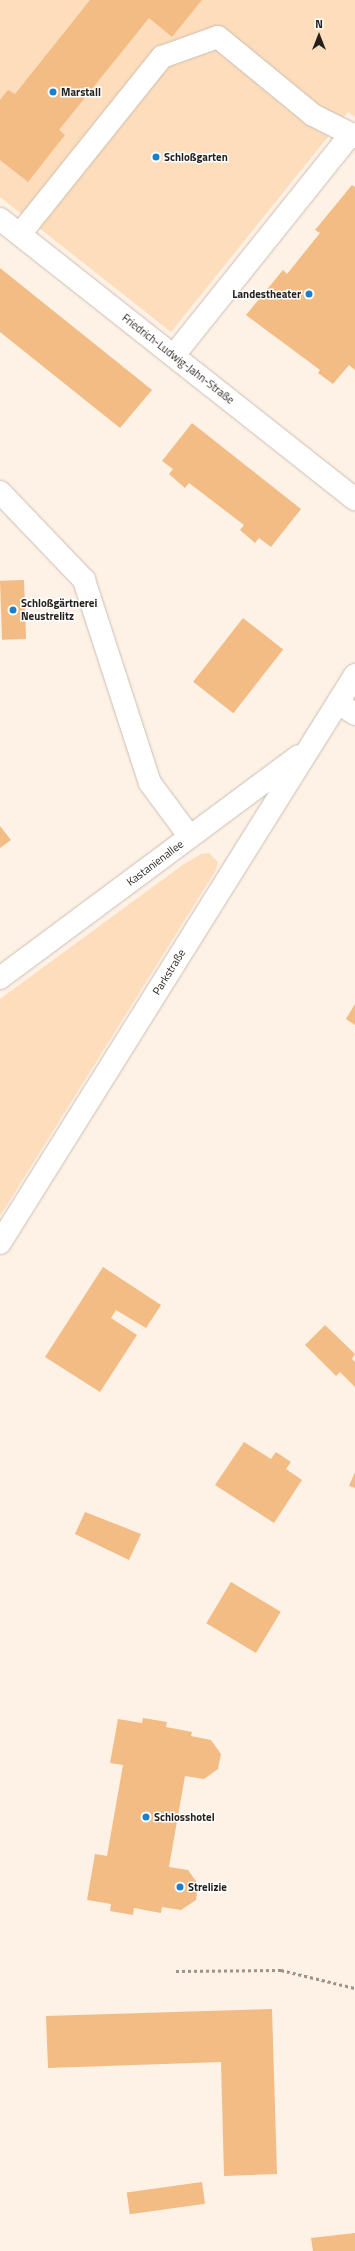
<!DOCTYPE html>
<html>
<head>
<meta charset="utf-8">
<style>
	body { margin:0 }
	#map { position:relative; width:355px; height:2251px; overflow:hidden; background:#fef1e5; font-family:"Titillium Web",sans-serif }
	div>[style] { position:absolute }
	.green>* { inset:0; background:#fdddbc }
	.building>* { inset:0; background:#f2bc84; transform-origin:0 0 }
	.path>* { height:2.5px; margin-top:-1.25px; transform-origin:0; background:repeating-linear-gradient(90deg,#9c938a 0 3px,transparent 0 6px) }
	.roads { filter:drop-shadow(0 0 1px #cabeb2) drop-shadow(0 0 1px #cabeb2) }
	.minor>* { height:22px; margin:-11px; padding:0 11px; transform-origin:11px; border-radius:11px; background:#fff }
	.dots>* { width:11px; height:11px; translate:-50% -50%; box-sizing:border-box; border:2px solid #fff; border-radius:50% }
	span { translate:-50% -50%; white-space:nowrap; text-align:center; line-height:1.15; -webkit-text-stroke:3px #fff; paint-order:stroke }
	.poi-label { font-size:11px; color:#241f1b; font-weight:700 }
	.left { translate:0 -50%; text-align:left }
	.right { translate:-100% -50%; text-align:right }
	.street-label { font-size:11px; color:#241f1b }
	.north { position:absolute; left:299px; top:16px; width:40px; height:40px; -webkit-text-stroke:3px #fff; paint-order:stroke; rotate:0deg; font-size:11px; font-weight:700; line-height:16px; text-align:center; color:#241f1b }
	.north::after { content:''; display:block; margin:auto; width:14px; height:18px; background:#241f1b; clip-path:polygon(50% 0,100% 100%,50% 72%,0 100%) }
</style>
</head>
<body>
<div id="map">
	<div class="green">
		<i style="clip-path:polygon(0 0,355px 0,355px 117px,348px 112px,171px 332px,0 197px)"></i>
		<i style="clip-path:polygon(209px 853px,218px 862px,216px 870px,0 1216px,0 999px,184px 864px,201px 854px)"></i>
	</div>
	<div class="building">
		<i style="clip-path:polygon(90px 0,202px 0,172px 37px,149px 18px,59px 130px,65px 135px,28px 182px,0 160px,0 100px,8px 90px,15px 94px)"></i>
		<i style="clip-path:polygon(352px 185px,355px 187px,355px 370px,349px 365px,333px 384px,318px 373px,320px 370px,246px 315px,283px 270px,287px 274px,320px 233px,315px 230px)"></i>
		<i style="clip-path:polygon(0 268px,152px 390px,120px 428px,0 332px)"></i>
		<i style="clip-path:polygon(192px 423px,301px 509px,271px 547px,259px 538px,255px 543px,240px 530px,244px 525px,189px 483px,185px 488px,169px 474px,173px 469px,162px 461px)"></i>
		<i style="left:24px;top:580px;width:59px;height:24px;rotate:88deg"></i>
		<i style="left:243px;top:618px;width:51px;height:81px;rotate:38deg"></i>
		<i style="clip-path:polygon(0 826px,11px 840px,0 848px)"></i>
		<i style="clip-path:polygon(355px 1004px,355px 1025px,346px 1019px)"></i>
		<i style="clip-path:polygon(103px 1267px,161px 1305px,146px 1328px,116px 1310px,111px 1318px,137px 1335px,100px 1392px,45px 1357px)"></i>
		<i style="clip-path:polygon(325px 1325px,355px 1354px,352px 1359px,355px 1362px,355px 1387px,340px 1372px,336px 1376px,305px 1345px)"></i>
		<i style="clip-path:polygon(244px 1442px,271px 1459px,276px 1452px,291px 1462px,286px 1469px,302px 1480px,274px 1523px,215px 1485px)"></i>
		<i style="clip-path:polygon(355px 1472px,355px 1488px,349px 1486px)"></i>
		<i style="clip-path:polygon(85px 1512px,141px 1534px,129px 1560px,75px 1534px)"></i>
		<i style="left:231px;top:1582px;width:58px;height:48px;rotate:31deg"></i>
		<i style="clip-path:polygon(143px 1718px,167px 1722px,166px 1727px,192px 1732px,191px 1736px,211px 1740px,221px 1754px,218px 1769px,204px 1779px,185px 1776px,169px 1867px,188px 1870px,198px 1884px,196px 1900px,181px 1910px,162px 1907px,161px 1913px,134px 1908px,133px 1915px,110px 1911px,111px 1904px,87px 1900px,95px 1854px,107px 1856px,123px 1765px,110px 1763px,118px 1719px,142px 1723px)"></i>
		<i style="clip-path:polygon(272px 2009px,277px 2174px,224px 2176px,221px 2062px,48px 2068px,46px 2016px)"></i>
		<i style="left:202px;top:2182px;width:22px;height:76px;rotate:82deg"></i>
		<i style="clip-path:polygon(355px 2233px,355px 2251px,313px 2251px,311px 2238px)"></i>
	</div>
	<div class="path">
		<i style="left:176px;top:1971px;width:105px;rotate:-0.5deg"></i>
		<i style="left:281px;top:1970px;width:76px;rotate:13.7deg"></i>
	</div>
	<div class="roads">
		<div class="minor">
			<i style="left:0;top:219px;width:452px;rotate:38.3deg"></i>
			<i style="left:20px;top:234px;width:227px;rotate:-51.3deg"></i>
			<i style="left:162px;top:57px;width:59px;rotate:-19.7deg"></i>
			<i style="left:218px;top:37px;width:123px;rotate:39.4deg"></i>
			<i style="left:313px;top:115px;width:42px;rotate:26.6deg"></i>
			<i style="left:174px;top:355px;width:283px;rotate:-51.3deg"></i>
			<i style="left:351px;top:134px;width:5px;rotate:37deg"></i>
			<i style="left:0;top:492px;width:122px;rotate:46.3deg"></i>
			<i style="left:84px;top:580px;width:213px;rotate:72deg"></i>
			<i style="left:150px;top:783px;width:67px;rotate:53.5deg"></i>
			<i style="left:338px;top:703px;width:20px;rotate:33deg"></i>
			<i style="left:0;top:978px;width:372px;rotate:-36.6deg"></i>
			<i style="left:0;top:1243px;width:670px;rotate:-57.99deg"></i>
		</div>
	</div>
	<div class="dots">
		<i style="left:53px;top:92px;background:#1b80cb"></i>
		<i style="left:156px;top:157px;background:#1b80cb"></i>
		<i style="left:309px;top:294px;background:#1b80cb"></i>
		<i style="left:13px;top:610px;background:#1b80cb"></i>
		<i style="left:146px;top:1817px;background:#1b80cb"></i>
		<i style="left:180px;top:1887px;background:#1b80cb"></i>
	</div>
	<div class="poi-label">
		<span class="left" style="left:61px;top:92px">Marstall</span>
		<span class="left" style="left:164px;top:157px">Schloßgarten</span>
		<span class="right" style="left:301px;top:294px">Landestheater</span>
		<span class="left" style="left:21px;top:610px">Schloßgärtnerei<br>Neustrelitz</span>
		<span class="left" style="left:154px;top:1817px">Schlosshotel</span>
		<span class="left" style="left:188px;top:1887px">Strelizie</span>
	</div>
	<div class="street-label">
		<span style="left:178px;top:359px;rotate:38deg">Friedrich-Ludwig-Jahn-Straße</span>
		<span style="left:155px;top:863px;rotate:-37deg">Kastanienallee</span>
		<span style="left:169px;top:972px;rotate:-58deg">Parkstraße</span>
	</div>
	<div class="north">N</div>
</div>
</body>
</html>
